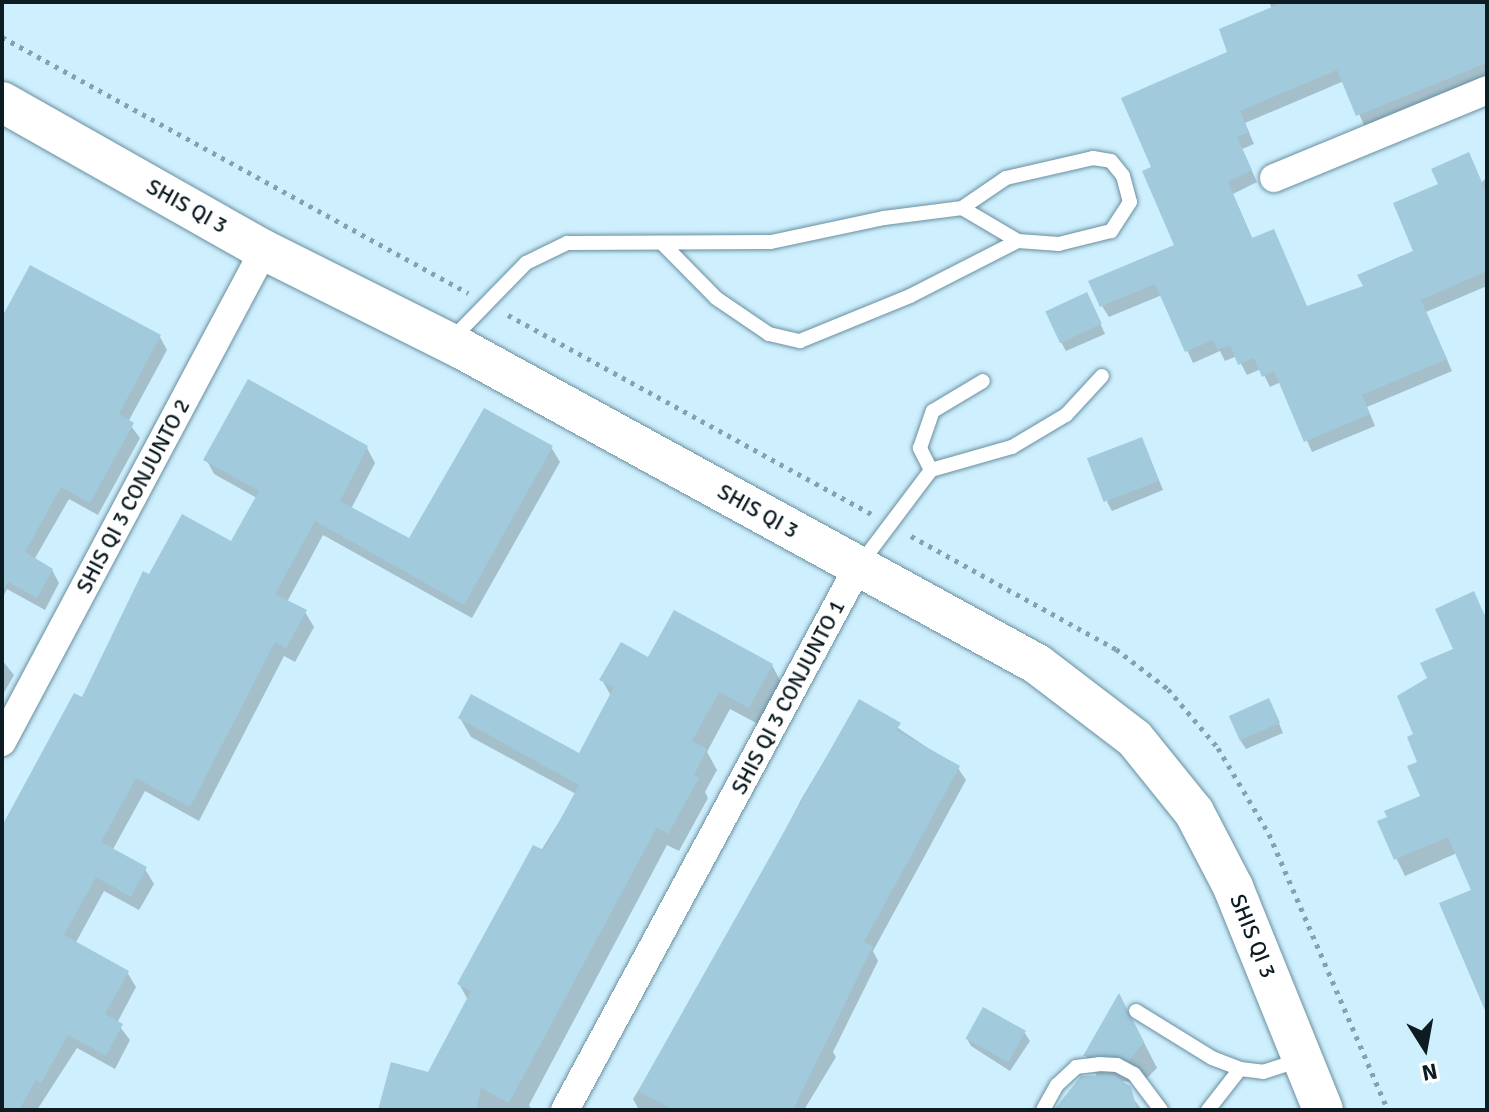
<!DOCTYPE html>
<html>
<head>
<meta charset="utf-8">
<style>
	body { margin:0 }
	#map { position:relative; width:1489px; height:1112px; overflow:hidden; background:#ceeffd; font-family:Signika,sans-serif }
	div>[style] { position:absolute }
	.shadow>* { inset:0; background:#0003 }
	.building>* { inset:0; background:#a1cadc; transform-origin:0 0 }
	.path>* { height:5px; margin-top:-2.5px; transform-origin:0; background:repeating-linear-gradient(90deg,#86a1ac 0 4px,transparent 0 10px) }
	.roads { filter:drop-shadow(0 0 2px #698fa0) drop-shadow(0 0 2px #698fa0) }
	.lane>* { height:14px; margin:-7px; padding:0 7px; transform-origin:7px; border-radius:7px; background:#fff }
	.street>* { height:28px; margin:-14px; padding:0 14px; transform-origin:14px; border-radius:14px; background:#fff }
	.secondary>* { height:40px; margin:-20px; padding:0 20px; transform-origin:20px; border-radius:20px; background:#fff }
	span { translate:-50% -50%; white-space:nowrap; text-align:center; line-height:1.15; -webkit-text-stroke:6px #fff; paint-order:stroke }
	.street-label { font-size:22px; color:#0c1c22 }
	.frame { position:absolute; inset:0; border:4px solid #0c1c22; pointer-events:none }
	.north { position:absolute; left:1385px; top:1008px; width:80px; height:80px; -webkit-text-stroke:6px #fff; paint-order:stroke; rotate:169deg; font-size:22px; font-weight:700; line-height:32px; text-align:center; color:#0c1c22 }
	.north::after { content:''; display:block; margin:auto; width:28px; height:36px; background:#0c1c22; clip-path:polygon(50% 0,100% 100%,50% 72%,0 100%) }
</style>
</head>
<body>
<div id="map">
	<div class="shadow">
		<i style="clip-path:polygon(1269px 2px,1487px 2px,1487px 78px,1365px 127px,1344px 81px,1245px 123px,1254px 144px,1242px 149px,1257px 182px,1233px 194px,1253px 240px,1308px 308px,1365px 287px,1416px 252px,1487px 177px,1487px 286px,1426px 312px,1452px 371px,1367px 407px,1375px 426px,1312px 452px,1281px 382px,1270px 387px,1261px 369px,1247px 375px,1237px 356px,1225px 361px,1220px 351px,1193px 363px,1162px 295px,1109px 317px,1102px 306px,1176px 246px,1154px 167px,1230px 53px,1272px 9px)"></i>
		<i style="clip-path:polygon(1091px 303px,1105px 334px,1066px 351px,1061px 342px)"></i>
		<i style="clip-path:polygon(2px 321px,160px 337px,167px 350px,128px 422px,140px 438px,98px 515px,69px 499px,34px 560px,52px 570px,59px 583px,45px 610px,7px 589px,2px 599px)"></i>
		<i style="clip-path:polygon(551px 447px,560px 462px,472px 618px,323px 535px,287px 602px,305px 612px,314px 627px,295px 662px,284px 656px,199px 821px,145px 791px,112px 851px,145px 869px,154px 884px,139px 910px,104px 891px,75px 944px,127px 972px,136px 987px,117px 1023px,130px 1040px,115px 1069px,77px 1048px,37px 1110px,2px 1110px,2px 858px,150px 577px,232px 544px,257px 498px,214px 474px,206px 459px,367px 448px,375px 463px,351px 509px,410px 541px)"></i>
		<i style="clip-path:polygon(1146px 448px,1163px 490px,1112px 511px,1107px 502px)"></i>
		<i style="clip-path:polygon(1473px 594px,1487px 619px,1487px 1010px,1473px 891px,1457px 853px,1405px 876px,1379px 823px,1423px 797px,1416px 735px,1430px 679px,1455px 650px)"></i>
		<i style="clip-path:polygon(2px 660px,14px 675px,2px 696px)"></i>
		<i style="clip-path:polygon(649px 660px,772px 665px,782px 684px,760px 725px,730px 709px,707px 752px,717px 770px,705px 792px,708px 798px,679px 851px,667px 845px,529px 1105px,532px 1110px,381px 1110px,429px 1074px,468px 1000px,459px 984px,576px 794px,471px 737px,460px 718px,580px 755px,611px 696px,602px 680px)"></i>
		<i style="clip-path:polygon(859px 702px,958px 768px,966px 780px,873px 951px,878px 961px,833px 1052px,836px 1057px,804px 1110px,639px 1110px,633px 1099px,701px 990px,802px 798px)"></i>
		<i style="clip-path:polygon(1273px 709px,1283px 733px,1246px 749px,1240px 740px)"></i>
		<i style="clip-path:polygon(1132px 1019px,1157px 1068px,1142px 1083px,1120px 1081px,1142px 1110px,1056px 1110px,1081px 1078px,1098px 1078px,1086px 1056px)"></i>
		<i style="clip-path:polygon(1024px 1032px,1030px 1041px,1010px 1071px,971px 1046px,966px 1037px)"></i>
	</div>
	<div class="building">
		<i style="clip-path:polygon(1284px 2px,1487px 2px,1487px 63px,1356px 116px,1337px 70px,1240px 111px,1249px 132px,1237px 137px,1252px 170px,1228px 182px,1252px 238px,1274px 229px,1307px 306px,1363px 286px,1357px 275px,1413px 251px,1393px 203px,1438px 184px,1431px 169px,1469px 152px,1487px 194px,1487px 271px,1421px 300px,1447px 359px,1362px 395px,1370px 414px,1304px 442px,1274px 371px,1262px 377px,1254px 358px,1238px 365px,1230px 345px,1217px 350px,1213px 340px,1185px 352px,1155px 284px,1100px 307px,1088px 281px,1174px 245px,1142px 171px,1151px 167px,1121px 98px,1227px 52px,1219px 29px)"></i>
		<i style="clip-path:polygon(30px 265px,161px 335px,119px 414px,134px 423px,90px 503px,61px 487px,25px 552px,53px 569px,37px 598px,8px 582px,2px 593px,2px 317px)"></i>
		<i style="left:1087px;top:292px;width:35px;height:46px;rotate:65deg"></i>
		<i style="clip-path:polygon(248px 379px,368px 446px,340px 501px,409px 538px,484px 408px,553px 446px,464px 605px,315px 521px,275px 594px,307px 610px,286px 648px,275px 642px,190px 807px,136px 778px,101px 842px,147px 867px,131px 897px,96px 877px,64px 935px,129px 971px,105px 1014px,123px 1024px,106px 1056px,68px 1035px,41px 1083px,36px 1080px,19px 1110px,2px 1110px,2px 826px,74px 693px,82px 697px,143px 571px,149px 574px,182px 514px,231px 541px,259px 491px,203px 460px)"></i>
		<i style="left:1142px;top:437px;width:47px;height:59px;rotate:69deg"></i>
		<i style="clip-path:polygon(1474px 591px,1487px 621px,1487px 1015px,1439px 903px,1471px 890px,1448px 837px,1394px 860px,1377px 821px,1387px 817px,1384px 811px,1420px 796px,1407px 766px,1417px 762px,1407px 737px,1413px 734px,1397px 696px,1427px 678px,1420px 663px,1453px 649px,1435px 609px)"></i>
		<i style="clip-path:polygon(674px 610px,773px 664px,749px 708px,719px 692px,692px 741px,707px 749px,694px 775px,699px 778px,668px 834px,657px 827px,509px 1103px,481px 1088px,476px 1110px,378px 1110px,391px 1062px,428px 1072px,471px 991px,457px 984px,533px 845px,544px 850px,579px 785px,458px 718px,471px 694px,579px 753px,614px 687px,599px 680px,621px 642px,648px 657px)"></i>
		<i style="left:1269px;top:698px;width:27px;height:44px;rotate:66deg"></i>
		<i style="clip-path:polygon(859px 699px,901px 723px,896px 730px,960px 766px,864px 942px,873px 946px,793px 1110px,674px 1110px,638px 1091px)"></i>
		<i style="clip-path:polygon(1119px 993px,1144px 1042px,1129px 1060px,1083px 1056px)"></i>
		<i style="left:983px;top:1007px;width:49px;height:36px;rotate:29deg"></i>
		<i style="clip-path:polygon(1114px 1075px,1131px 1087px,1137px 1110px,1054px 1110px,1081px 1076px)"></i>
	</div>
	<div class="path">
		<i style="left:2px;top:37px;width:532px;rotate:28.78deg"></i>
		<i style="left:508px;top:315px;width:414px;rotate:28.7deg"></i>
		<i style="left:911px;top:536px;width:234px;rotate:28.9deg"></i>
		<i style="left:1116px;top:649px;width:66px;rotate:37.6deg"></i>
		<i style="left:1168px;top:689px;width:77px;rotate:49.7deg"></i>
		<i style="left:1218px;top:748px;width:100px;rotate:59.3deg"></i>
		<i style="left:1269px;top:834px;width:301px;rotate:66.7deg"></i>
	</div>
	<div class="roads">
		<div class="lane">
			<i style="left:662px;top:243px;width:77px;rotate:45.5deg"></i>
			<i style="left:716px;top:298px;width:64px;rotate:34.2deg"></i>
			<i style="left:769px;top:334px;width:32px;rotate:13deg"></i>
			<i style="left:800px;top:341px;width:119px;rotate:-22.2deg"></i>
			<i style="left:910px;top:296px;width:121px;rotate:-27deg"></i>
			<i style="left:452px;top:339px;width:106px;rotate:-45.8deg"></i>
			<i style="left:526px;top:263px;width:46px;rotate:-26deg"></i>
			<i style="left:567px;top:243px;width:204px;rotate:-0.3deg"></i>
			<i style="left:771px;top:242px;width:116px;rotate:-12deg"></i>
			<i style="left:884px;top:218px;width:79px;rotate:-7.3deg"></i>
			<i style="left:962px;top:208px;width:53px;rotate:-34.3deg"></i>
			<i style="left:1006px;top:178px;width:89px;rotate:-12.9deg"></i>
			<i style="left:1093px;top:158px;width:18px;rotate:9deg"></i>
			<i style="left:1111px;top:161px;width:19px;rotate:51deg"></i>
			<i style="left:1123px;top:176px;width:27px;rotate:75deg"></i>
			<i style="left:1130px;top:202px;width:35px;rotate:123deg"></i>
			<i style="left:1111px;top:231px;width:54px;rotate:166deg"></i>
			<i style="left:1059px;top:244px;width:41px;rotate:-175.8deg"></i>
			<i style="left:1018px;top:241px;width:65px;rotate:-149.5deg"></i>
			<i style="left:931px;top:470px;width:25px;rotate:-117deg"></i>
			<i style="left:920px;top:448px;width:39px;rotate:-71deg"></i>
			<i style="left:933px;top:411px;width:58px;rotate:-31deg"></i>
			<i style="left:861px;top:563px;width:116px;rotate:-53deg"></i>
			<i style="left:931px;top:470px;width:84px;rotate:-15.9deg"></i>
			<i style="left:1012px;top:447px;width:63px;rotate:-30.7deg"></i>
			<i style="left:1066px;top:415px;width:53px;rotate:-47.3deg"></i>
			<i style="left:1136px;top:1011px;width:89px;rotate:31.7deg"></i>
			<i style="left:1212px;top:1058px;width:30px;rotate:21deg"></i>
			<i style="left:1240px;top:1069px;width:23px;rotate:7deg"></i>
			<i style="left:1263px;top:1072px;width:38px;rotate:-18deg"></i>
			<i style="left:1043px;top:1110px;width:29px;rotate:-61deg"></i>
			<i style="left:1057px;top:1085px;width:26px;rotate:-43deg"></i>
			<i style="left:1076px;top:1067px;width:23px;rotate:-7deg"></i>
			<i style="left:1099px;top:1064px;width:18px;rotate:3deg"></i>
			<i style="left:1117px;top:1065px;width:19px;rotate:28deg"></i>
			<i style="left:1134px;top:1074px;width:45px;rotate:53.1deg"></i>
			<i style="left:1208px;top:1110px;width:52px;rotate:-52deg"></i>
		</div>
		<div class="street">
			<i style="left:1274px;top:178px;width:230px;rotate:-22.4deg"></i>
			<i style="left:2px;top:742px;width:557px;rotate:-61.96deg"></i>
			<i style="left:565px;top:1110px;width:617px;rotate:-61.65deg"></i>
		</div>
		<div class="secondary">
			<i style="left:2px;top:102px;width:301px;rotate:29.5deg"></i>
			<i style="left:264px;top:250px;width:221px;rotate:26.6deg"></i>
			<i style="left:462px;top:349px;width:656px;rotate:28.72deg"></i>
			<i style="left:1037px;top:664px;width:123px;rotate:37.4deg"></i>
			<i style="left:1135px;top:739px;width:94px;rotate:51.1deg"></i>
			<i style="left:1194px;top:812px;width:85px;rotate:62.5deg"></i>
			<i style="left:1233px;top:887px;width:240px;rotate:68deg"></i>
		</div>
	</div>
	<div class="street-label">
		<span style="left:187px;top:206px;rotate:29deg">SHIS QI 3</span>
		<span style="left:133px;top:496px;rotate:-62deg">SHIS QI 3 CONJUNTO 2</span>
		<span style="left:758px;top:511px;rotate:29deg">SHIS QI 3</span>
		<span style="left:788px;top:697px;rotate:-62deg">SHIS QI 3 CONJUNTO 1</span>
		<span style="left:1253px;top:936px;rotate:68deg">SHIS QI 3</span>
	</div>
	<div class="frame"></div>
	<div class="north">N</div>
</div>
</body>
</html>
